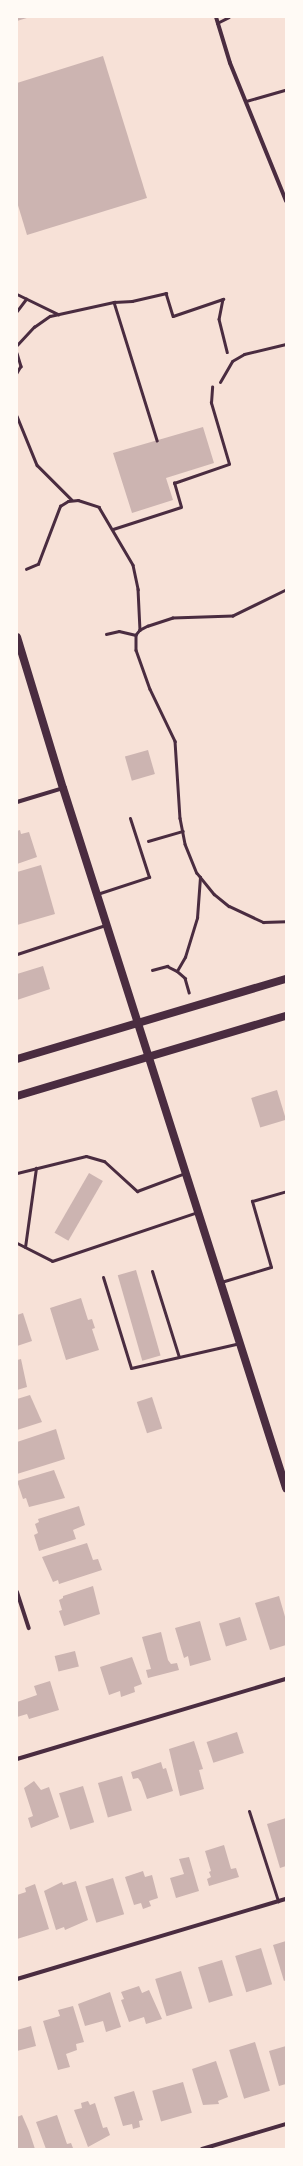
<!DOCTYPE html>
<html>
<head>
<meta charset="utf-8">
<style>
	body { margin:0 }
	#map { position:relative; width:303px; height:2166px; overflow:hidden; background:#f7e1d7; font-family:"DejaVu Sans",sans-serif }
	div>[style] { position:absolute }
	.building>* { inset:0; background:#ccb4b1; transform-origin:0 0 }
	.path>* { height:2.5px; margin:-1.25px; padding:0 1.25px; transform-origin:1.25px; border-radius:1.25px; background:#4a2c40 }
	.service>* { height:3px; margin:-1.5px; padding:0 1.5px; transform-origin:1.5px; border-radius:1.5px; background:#4a2c40 }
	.minor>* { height:4px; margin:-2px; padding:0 2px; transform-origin:2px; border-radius:2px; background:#4a2c40 }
	.secondary>* { height:8px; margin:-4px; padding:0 4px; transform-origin:4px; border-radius:4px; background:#4a2c40 }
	span { translate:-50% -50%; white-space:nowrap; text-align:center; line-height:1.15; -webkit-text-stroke:4px #fffaf5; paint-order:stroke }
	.frame { position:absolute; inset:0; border:18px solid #fffaf5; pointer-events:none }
</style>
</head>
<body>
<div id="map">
	<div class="building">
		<i style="clip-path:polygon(17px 17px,30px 17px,17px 21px)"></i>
		<i style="clip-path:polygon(103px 56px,147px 198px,27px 235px,17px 202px,17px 83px)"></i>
		<i style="clip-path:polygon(203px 427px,214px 463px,166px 478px,173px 500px,132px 513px,113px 453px)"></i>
		<i style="left:148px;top:750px;width:25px;height:24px;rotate:74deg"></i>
		<i style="clip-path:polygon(20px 830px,21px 834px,29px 832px,37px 857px,17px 864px,17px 831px)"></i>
		<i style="clip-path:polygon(41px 865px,55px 914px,17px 925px,17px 872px)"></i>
		<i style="clip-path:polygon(43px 966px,50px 989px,17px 1000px,17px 974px)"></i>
		<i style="left:277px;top:1090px;width:31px;height:27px;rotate:73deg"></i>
		<i style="left:89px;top:1173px;width:16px;height:69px;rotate:30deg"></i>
		<i style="left:136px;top:1270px;width:89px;height:19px;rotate:74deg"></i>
		<i style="clip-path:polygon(81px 1298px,88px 1320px,92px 1319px,95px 1328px,92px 1329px,99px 1350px,66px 1360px,50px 1308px)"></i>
		<i style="clip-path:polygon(23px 1313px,32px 1341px,17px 1346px,17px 1315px)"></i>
		<i style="clip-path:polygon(21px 1359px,27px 1387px,17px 1390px,17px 1360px)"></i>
		<i style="clip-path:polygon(30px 1395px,42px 1422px,17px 1430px,17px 1399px)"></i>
		<i style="left:152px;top:1397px;width:33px;height:16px;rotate:72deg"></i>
		<i style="clip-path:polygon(56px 1429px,65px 1459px,17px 1474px,17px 1442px)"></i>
		<i style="clip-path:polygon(54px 1470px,65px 1498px,29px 1507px,26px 1498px,23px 1499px,17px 1481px)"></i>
		<i style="clip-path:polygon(79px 1506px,85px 1525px,73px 1530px,76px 1539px,39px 1551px,34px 1535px,38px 1533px,35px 1524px,39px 1522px,38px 1519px)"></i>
		<i style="clip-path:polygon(87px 1543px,93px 1560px,98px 1559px,102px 1570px,59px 1584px,58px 1580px,53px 1582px,42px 1557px)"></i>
		<i style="clip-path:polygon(93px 1586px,100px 1614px,64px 1626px,59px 1611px,62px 1610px,59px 1600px,63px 1598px,63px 1596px)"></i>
		<i style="clip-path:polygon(279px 1596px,286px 1620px,286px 1645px,270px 1650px,255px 1603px)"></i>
		<i style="left:240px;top:1617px;width:24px;height:22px;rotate:73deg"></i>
		<i style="clip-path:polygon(200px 1621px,211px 1660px,190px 1666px,188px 1656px,184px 1658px,175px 1628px)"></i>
		<i style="clip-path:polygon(161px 1632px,168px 1660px,171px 1664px,177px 1663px,179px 1670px,148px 1678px,146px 1670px,151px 1669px,142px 1637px)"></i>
		<i style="left:75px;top:1651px;width:16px;height:21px;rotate:76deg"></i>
		<i style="clip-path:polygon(132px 1657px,142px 1684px,134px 1687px,135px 1692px,121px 1697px,120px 1691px,109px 1695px,100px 1667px)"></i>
		<i style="clip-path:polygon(50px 1681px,59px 1710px,29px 1719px,27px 1714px,17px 1717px,17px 1702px,37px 1695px,34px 1686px)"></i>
		<i style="left:237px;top:1732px;width:22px;height:32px;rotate:72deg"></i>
		<i style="clip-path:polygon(194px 1741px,203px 1769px,199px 1770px,204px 1789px,180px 1796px,169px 1749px)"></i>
		<i style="clip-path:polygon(161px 1762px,163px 1769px,166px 1768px,173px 1791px,147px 1799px,141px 1782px,138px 1778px,133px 1779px,131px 1772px)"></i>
		<i style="left:122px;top:1776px;width:36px;height:25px;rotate:74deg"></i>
		<i style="clip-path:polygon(34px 1781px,41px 1790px,49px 1787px,59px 1817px,31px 1828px,28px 1818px,33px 1816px,24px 1788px)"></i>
		<i style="left:83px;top:1786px;width:38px;height:25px;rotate:73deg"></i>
		<i style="clip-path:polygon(286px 1818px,286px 1866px,280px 1868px,267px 1824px)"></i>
		<i style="clip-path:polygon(224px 1845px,231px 1869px,236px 1868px,239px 1877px,209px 1886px,207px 1879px,211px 1877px,209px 1872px,211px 1871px,205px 1851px)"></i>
		<i style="clip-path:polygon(189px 1857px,199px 1891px,176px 1898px,170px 1878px,184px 1874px,179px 1859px)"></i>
		<i style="clip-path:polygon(143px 1871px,145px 1877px,152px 1875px,158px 1898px,149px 1901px,151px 1906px,143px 1909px,141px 1903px,134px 1905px,125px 1877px)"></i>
		<i style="left:113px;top:1878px;width:38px;height:29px;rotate:73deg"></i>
		<i style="clip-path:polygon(76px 1881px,88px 1920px,65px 1930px,64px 1927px,56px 1930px,44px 1891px,62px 1882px,63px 1885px)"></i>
		<i style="clip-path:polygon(35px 1884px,49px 1929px,17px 1939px,17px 1895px,26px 1892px,25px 1888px)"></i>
		<i style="clip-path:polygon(286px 1941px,286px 1980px,284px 1981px,273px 1945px)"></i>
		<i style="left:261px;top:1948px;width:38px;height:27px;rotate:73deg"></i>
		<i style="left:222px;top:1960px;width:37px;height:25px;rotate:73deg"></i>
		<i style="left:181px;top:1971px;width:39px;height:27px;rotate:73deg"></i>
		<i style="clip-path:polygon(139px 1986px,142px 1993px,149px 1990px,162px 2019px,146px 2024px,144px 2017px,129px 2022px,121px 2000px,124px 1999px,121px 1992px)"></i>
		<i style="clip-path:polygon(110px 1992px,121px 2027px,106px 2032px,103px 2021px,85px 2026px,78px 2004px)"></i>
		<i style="clip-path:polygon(73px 2006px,84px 2042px,76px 2044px,77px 2050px,66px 2054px,70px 2067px,58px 2070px,43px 2021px,60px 2016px,58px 2010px)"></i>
		<i style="clip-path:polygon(31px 2026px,36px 2046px,17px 2051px,17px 2030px)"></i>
		<i style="left:255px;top:2042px;width:51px;height:27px;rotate:73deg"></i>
		<i style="clip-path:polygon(286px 2046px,286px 2084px,279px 2086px,269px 2051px)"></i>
		<i style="clip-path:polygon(216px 2061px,228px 2097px,218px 2101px,219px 2104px,203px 2105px,192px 2069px)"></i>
		<i style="left:183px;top:2082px;width:32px;height:32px;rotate:74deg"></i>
		<i style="clip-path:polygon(134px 2091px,143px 2120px,139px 2121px,140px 2127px,133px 2129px,132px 2124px,123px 2126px,114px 2097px)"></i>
		<i style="clip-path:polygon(88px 2101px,90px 2105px,95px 2103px,103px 2128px,107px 2127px,110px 2135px,88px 2147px,74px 2110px,82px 2108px,81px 2103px)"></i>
		<i style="clip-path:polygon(22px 2115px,29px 2131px,35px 2149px,17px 2149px,17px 2117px)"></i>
		<i style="clip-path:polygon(57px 2115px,67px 2144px,71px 2143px,73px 2148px,46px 2149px,36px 2122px)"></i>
	</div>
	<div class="path">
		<i style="left:17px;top:294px;width:46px;rotate:26deg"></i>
		<i style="left:114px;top:302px;width:145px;rotate:72.7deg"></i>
		<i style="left:17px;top:311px;width:15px;rotate:-53deg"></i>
		<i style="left:17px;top:345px;width:25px;rotate:-47deg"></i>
		<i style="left:34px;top:327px;width:19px;rotate:-35deg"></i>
		<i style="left:50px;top:316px;width:66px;rotate:-12.3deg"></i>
		<i style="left:114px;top:302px;width:18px;rotate:-3deg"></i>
		<i style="left:132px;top:301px;width:35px;rotate:-13deg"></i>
		<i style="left:166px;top:293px;width:24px;rotate:73deg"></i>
		<i style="left:173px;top:316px;width:53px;rotate:-18.8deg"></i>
		<i style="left:223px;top:299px;width:20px;rotate:101deg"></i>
		<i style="left:219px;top:319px;width:34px;rotate:76deg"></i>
		<i style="left:17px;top:353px;width:14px;rotate:73deg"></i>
		<i style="left:21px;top:366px;width:8px;rotate:120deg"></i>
		<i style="left:17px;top:416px;width:53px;rotate:67.8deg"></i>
		<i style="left:37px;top:465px;width:49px;rotate:45deg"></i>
		<i style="left:113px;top:529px;width:71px;rotate:-17.9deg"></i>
		<i style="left:181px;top:507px;width:25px;rotate:-106deg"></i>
		<i style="left:174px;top:483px;width:58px;rotate:-19.1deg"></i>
		<i style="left:229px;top:464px;width:64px;rotate:-106.4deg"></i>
		<i style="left:211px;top:403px;width:16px;rotate:-86deg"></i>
		<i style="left:26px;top:569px;width:13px;rotate:-23deg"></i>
		<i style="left:38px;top:564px;width:62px;rotate:-69.2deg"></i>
		<i style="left:60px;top:506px;width:9px;rotate:-32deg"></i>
		<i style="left:68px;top:501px;width:10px;rotate:-6deg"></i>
		<i style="left:78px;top:500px;width:22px;rotate:18deg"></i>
		<i style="left:99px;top:507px;width:67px;rotate:59.6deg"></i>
		<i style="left:133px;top:565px;width:25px;rotate:78deg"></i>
		<i style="left:138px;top:589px;width:41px;rotate:87.2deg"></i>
		<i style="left:286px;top:590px;width:59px;rotate:153.9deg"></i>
		<i style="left:233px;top:616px;width:60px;rotate:178.1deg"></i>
		<i style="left:173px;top:618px;width:26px;rotate:162deg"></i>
		<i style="left:148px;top:626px;width:9px;rotate:153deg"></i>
		<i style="left:140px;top:630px;width:6px;rotate:129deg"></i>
		<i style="left:136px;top:635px;width:15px;rotate:90deg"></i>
		<i style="left:136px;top:650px;width:41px;rotate:70.3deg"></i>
		<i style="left:150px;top:689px;width:58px;rotate:64.3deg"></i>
		<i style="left:175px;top:741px;width:77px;rotate:86.3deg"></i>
		<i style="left:180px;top:818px;width:26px;rotate:79deg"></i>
		<i style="left:185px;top:844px;width:31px;rotate:68deg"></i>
		<i style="left:197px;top:873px;width:27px;rotate:51deg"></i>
		<i style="left:214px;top:894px;width:19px;rotate:39deg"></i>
		<i style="left:229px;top:906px;width:38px;rotate:25deg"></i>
		<i style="left:263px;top:922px;width:23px;rotate:-2deg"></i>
		<i style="left:106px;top:634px;width:13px;rotate:-13deg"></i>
		<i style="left:119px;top:631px;width:17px;rotate:13deg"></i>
		<i style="left:148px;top:841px;width:36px;rotate:-16deg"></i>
		<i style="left:152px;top:970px;width:16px;rotate:-15deg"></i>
		<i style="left:167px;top:966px;width:11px;rotate:27deg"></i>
		<i style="left:177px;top:971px;width:16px;rotate:-60deg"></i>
		<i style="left:185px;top:957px;width:41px;rotate:-72.9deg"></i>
		<i style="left:197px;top:918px;width:41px;rotate:-85.8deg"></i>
		<i style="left:177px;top:971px;width:11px;rotate:41deg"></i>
		<i style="left:185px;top:978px;width:15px;rotate:74deg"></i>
	</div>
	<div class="service">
		<i style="left:217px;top:23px;width:13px;rotate:-27deg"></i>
		<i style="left:246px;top:101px;width:40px;rotate:-16deg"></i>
		<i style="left:220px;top:382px;width:24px;rotate:-60deg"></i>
		<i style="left:232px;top:361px;width:14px;rotate:-30deg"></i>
		<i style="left:244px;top:354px;width:43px;rotate:-13.4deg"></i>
		<i style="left:97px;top:894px;width:55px;rotate:-18.1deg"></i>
		<i style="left:149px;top:877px;width:62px;rotate:-107.9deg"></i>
		<i style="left:17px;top:954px;width:93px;rotate:-18.2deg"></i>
		<i style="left:17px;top:1173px;width:71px;rotate:-13.8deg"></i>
		<i style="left:86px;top:1156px;width:19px;rotate:16deg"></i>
		<i style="left:104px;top:1161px;width:45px;rotate:42.3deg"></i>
		<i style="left:137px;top:1191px;width:51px;rotate:-20.6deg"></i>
		<i style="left:17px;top:1243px;width:39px;rotate:27deg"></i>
		<i style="left:52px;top:1261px;width:154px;rotate:-18.6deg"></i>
		<i style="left:25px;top:1247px;width:80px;rotate:-82.1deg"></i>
		<i style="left:152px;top:1271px;width:90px;rotate:72.6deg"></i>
		<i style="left:103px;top:1277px;width:95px;rotate:72.9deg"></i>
		<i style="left:131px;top:1368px;width:112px;rotate:-12.9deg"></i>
		<i style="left:221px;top:1282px;width:52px;rotate:-16.7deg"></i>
		<i style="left:271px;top:1267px;width:69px;rotate:-106.1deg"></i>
		<i style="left:252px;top:1201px;width:35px;rotate:-16deg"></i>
		<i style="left:249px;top:1811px;width:95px;rotate:72.1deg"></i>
	</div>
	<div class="minor">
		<i style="left:216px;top:17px;width:48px;rotate:73.1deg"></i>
		<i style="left:230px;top:63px;width:149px;rotate:67.9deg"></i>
		<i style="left:17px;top:802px;width:48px;rotate:-16.9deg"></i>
		<i style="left:17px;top:1592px;width:38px;rotate:72deg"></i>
		<i style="left:17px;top:1759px;width:281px;rotate:-16.6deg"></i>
		<i style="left:17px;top:1979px;width:281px;rotate:-16.6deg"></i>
		<i style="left:202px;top:2149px;width:88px;rotate:-16.6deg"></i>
	</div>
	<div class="secondary">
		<i style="left:17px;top:637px;width:158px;rotate:73.1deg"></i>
		<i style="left:63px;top:788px;width:735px;rotate:72.33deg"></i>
		<i style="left:17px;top:1059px;width:281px;rotate:-16.6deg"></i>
		<i style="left:17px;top:1096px;width:281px;rotate:-16.6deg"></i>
	</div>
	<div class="frame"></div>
</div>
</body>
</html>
